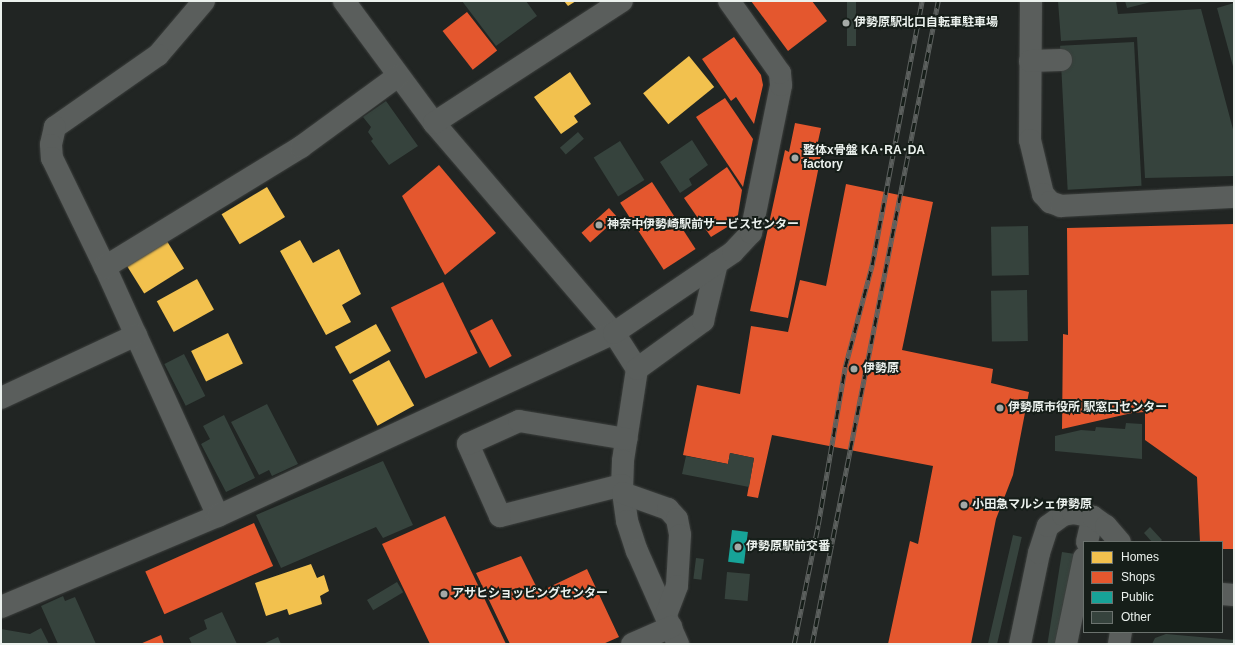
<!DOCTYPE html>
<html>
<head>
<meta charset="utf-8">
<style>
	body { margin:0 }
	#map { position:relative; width:1235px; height:645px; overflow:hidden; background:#212523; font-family:Arial,"Noto Sans JP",sans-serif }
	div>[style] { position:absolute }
	.homes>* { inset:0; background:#f2c14e; transform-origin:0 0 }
	.shops>* { inset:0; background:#e4572e; transform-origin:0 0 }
	.public>* { inset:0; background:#17a398; transform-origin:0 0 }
	.building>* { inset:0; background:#36433d; transform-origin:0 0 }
	.roads { filter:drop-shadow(0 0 1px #3c3f3d) drop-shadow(0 0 1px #3c3f3d) }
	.minor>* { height:22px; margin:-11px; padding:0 11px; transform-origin:11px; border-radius:11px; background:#5a5e5c }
	.rail>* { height:4.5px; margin-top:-2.25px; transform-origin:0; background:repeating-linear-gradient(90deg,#161e19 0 9px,#5c605e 0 18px); box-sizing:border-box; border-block:1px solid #5c605e }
	.dots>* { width:11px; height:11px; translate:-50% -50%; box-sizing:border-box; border:2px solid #161e19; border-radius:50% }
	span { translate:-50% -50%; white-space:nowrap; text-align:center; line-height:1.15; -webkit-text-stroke:4px #161e19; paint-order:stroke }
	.poi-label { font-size:12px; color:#ebf1ed; font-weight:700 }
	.left { translate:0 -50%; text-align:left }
	.frame { position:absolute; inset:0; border:2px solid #ebf1ed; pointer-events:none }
	.legend { position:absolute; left:1083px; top:541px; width:140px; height:92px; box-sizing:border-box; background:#161e19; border:1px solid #6b726e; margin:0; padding:5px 7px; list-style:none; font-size:12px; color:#ebf1ed }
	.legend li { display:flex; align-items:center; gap:8px; height:20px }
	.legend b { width:20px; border:1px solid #6b726e }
</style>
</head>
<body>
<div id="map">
	<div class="homes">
		<i style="clip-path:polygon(564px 1px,576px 1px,568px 6px)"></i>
		<i style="left:689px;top:56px;width:40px;height:59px;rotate:51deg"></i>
		<i style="clip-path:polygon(570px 72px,591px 104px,574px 116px,578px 122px,561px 134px,534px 97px)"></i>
		<i style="left:267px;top:187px;width:35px;height:53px;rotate:59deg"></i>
		<i style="left:165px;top:238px;width:36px;height:47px;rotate:58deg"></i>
		<i style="clip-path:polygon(300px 240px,313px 263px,339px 249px,361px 294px,342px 305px,351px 322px,326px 335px,280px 251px)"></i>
		<i style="left:197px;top:279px;width:35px;height:46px;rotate:61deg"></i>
		<i style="left:376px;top:324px;width:31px;height:47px;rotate:61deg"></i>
		<i style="left:228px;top:333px;width:34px;height:41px;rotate:64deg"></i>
		<i style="left:389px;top:360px;width:52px;height:42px;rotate:61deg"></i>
		<i style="clip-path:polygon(311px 564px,317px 578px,324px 575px,329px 591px,320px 596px,322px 604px,289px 615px,287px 609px,266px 616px,255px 583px)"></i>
	</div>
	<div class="shops">
		<i style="clip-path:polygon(751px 1px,812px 1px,827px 21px,788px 51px)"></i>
		<i style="left:467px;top:12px;width:49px;height:31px;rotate:52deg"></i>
		<i style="clip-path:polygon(734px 37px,761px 75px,763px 85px,754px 124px,736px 97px,731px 101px,702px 59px)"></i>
		<i style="clip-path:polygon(725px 98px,753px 139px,743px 187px,696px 117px)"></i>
		<i style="clip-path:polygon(795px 123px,821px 128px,815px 155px,821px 156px,788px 318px,750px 311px,785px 150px,789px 152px)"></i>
		<i style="clip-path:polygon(439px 165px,496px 233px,445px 275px,402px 196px)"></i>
		<i style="clip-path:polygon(727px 167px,742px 190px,737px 221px,711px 237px,684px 198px)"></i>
		<i style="left:652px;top:182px;width:80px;height:38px;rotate:57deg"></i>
		<i style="clip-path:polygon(846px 184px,933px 202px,902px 350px,993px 369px,991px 383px,1029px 392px,1013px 475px,996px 519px,971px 644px,888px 644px,910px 541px,918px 544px,933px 466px,772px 435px,758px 498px,747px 496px,754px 458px,730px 453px,728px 464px,683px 455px,697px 385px,740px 394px,751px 326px,788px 332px,800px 280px,826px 286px)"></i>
		<i style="left:609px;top:208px;width:13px;height:37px;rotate:48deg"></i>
		<i style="clip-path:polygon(1234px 224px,1234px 549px,1222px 549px,1222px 542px,1200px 542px,1197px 477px,1145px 440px,1145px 412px,1132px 413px,1062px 429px,1063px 334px,1068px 335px,1067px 228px)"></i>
		<i style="left:443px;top:282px;width:79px;height:58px;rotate:64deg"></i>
		<i style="left:492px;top:319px;width:42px;height:25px;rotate:62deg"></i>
		<i style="clip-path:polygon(445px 516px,506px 644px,430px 644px,382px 544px)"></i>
		<i style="left:254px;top:523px;width:47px;height:119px;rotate:66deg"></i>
		<i style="clip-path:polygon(521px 556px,539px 592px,587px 569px,619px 637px,603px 644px,510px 644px,476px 573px)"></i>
		<i style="clip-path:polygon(161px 635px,164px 644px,140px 644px)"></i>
	</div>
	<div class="public">
		<i style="left:732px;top:530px;width:16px;height:32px;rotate:7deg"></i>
	</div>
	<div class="building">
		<i style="clip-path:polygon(462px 1px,526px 1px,537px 16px,496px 46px)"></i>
		<i style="left:847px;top:1px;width:9px;height:45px"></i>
		<i style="clip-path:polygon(1058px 1px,1116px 1px,1118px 14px,1201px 9px,1234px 133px,1234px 176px,1145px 178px,1137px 37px,1061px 41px)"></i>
		<i style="clip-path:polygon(1125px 1px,1151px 1px,1151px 2px,1127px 8px)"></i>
		<i style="clip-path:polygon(1234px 3px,1234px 70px,1217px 8px)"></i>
		<i style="left:1134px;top:42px;width:144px;height:74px;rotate:87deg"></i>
		<i style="clip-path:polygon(386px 101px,418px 146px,389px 165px,371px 141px,373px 139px,368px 132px,371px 127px,363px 117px)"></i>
		<i style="left:578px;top:132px;width:9px;height:24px;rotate:49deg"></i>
		<i style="clip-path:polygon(692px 140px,708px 165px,689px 179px,692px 185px,680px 193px,660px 162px)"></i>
		<i style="left:620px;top:141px;width:46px;height:31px;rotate:58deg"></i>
		<i style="left:1028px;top:226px;width:49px;height:37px;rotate:89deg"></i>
		<i style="left:1027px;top:290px;width:51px;height:36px;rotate:89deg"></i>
		<i style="left:184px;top:354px;width:47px;height:22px;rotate:63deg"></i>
		<i style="clip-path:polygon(267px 404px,298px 464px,272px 476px,269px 470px,259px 475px,231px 422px)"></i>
		<i style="clip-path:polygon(224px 415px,255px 478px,226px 492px,201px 444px,210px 439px,203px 426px)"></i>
		<i style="clip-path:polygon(1126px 423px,1142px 424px,1142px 459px,1055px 451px,1055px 436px,1081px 430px,1095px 431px,1096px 427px,1125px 429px)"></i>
		<i style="clip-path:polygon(730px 453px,754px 458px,749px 487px,682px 474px,686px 456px,728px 464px)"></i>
		<i style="clip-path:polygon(383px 461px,413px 525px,383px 538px,376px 527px,281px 568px,256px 515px)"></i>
		<i style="clip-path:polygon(1150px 527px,1162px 540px,1160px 542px,1152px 542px,1144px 533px)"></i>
		<i style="left:1013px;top:535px;width:9px;height:111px;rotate:13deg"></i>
		<i style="left:1062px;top:552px;width:13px;height:94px;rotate:9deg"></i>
		<i style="left:696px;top:558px;width:8px;height:21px;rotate:7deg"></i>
		<i style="left:727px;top:572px;width:23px;height:27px;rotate:5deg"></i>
		<i style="left:397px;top:582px;width:12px;height:35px;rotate:59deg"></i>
		<i style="clip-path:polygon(63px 596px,65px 601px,75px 597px,96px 644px,58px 644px,41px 606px)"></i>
		<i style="clip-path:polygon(222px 612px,237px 644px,192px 644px,189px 638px,207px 629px,204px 620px)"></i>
		<i style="clip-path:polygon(41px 628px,49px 644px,1px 644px,1px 629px,30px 634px)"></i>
		<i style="clip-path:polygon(1166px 634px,1234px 640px,1234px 644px,1152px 644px,1155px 638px)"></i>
		<i style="clip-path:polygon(278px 637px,281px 644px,263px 644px)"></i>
	</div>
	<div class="roads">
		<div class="minor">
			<i style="left:204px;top:1px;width:71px;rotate:130.4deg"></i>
			<i style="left:158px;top:55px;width:126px;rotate:145deg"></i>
			<i style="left:55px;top:127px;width:18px;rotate:103deg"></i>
			<i style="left:51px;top:145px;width:13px;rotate:86deg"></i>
			<i style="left:52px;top:158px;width:121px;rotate:64.1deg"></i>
			<i style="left:105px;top:267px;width:273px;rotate:65.6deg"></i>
			<i style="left:344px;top:1px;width:152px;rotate:53.6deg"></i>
			<i style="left:434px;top:123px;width:277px;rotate:49.4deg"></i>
			<i style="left:614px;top:333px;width:43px;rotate:57.4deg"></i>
			<i style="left:637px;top:369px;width:93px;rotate:98.7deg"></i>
			<i style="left:623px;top:461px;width:24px;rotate:92deg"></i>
			<i style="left:622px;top:485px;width:36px;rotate:82deg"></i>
			<i style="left:627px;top:521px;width:32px;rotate:72deg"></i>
			<i style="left:637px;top:551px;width:102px;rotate:66.2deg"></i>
			<i style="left:1031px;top:1px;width:139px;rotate:90.4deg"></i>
			<i style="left:1030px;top:140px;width:56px;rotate:76.5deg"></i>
			<i style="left:1043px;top:194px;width:11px;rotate:49deg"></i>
			<i style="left:1050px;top:202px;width:12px;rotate:20deg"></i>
			<i style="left:1061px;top:206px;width:173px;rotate:-3deg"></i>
			<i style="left:1030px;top:61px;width:31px;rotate:-2deg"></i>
			<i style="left:434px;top:123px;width:224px;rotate:-33deg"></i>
			<i style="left:105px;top:267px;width:230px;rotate:-31.5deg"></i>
			<i style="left:301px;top:147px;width:120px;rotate:-36.2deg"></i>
			<i style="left:637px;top:369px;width:82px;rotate:-36deg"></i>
			<i style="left:703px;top:321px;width:60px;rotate:-76.4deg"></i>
			<i style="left:1px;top:398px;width:149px;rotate:-25deg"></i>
			<i style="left:622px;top:485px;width:126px;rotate:165.7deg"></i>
			<i style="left:500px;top:516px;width:79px;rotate:-114deg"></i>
			<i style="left:468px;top:444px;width:56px;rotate:-24.3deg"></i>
			<i style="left:519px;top:421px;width:109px;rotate:9.5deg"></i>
			<i style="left:623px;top:493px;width:48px;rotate:19.6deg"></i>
			<i style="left:668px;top:509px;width:13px;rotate:48deg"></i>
			<i style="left:677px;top:519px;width:16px;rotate:79deg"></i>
			<i style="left:680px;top:535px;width:51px;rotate:93.4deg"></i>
			<i style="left:677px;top:586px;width:31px;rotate:111deg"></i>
			<i style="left:1087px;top:542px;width:26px;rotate:-77deg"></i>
			<i style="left:1222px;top:594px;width:12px;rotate:5deg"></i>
			<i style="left:1px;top:607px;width:235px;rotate:-22.8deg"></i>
			<i style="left:218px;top:516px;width:436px;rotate:-24.8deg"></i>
			<i style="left:614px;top:333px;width:144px;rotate:-34.2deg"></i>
			<i style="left:733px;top:252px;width:26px;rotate:-47deg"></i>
			<i style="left:751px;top:233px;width:151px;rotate:-78.5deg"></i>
			<i style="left:781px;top:85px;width:12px;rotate:-95deg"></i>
			<i style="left:780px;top:73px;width:88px;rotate:-125.3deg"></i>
			<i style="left:632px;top:644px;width:43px;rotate:-23.6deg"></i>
			<i style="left:1020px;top:644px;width:93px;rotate:-78.2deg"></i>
			<i style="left:1039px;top:553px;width:28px;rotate:-72deg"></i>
			<i style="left:1048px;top:526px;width:19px;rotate:-36deg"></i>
			<i style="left:1063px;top:515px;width:10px;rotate:-11deg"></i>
			<i style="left:1073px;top:513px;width:20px;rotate:11deg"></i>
			<i style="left:1093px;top:517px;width:16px;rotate:35deg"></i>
			<i style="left:1106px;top:526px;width:21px;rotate:49deg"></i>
			<i style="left:1066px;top:644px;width:88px;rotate:-78.2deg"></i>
			<i style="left:1119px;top:644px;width:12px;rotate:-81deg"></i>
		</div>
	</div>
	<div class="rail">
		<i style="left:794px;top:644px;width:121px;rotate:-78.6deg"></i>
		<i style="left:818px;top:525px;width:160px;rotate:-80.3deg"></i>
		<i style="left:845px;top:367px;width:106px;rotate:-75.2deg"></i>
		<i style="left:872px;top:265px;width:269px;rotate:-79.3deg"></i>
		<i style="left:812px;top:644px;width:655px;rotate:-78.91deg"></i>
	</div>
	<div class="dots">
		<i style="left:846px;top:23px;background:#a4aaa6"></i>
		<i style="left:795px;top:158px;background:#a4aaa6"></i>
		<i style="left:599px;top:225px;background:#a4aaa6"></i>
		<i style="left:854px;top:369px;background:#a4aaa6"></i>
		<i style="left:1000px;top:408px;background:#a4aaa6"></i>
		<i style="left:964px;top:505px;background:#a4aaa6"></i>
		<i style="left:738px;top:547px;background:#a4aaa6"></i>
		<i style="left:444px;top:594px;background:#a4aaa6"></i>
	</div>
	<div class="poi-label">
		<span class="left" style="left:854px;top:23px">伊勢原駅北口自転車駐車場</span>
		<span class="left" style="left:803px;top:158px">整体x骨盤 KA･RA･DA<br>factory</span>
		<span class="left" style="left:607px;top:225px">神奈中伊勢崎駅前サービスセンター</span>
		<span class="left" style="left:863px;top:369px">伊勢原</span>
		<span class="left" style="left:1008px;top:408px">伊勢原市役所 駅窓口センター</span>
		<span class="left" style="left:972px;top:505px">小田急マルシェ伊勢原</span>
		<span class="left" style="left:746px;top:547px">伊勢原駅前交番</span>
		<span class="left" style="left:452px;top:594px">アサヒショッピングセンター</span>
	</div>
	<div class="frame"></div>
	<ul class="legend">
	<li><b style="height:11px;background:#f2c14e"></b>Homes</li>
	<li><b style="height:11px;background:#e4572e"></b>Shops</li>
	<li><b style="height:11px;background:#17a398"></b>Public</li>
	<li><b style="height:11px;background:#36433d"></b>Other</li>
	</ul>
</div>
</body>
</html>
